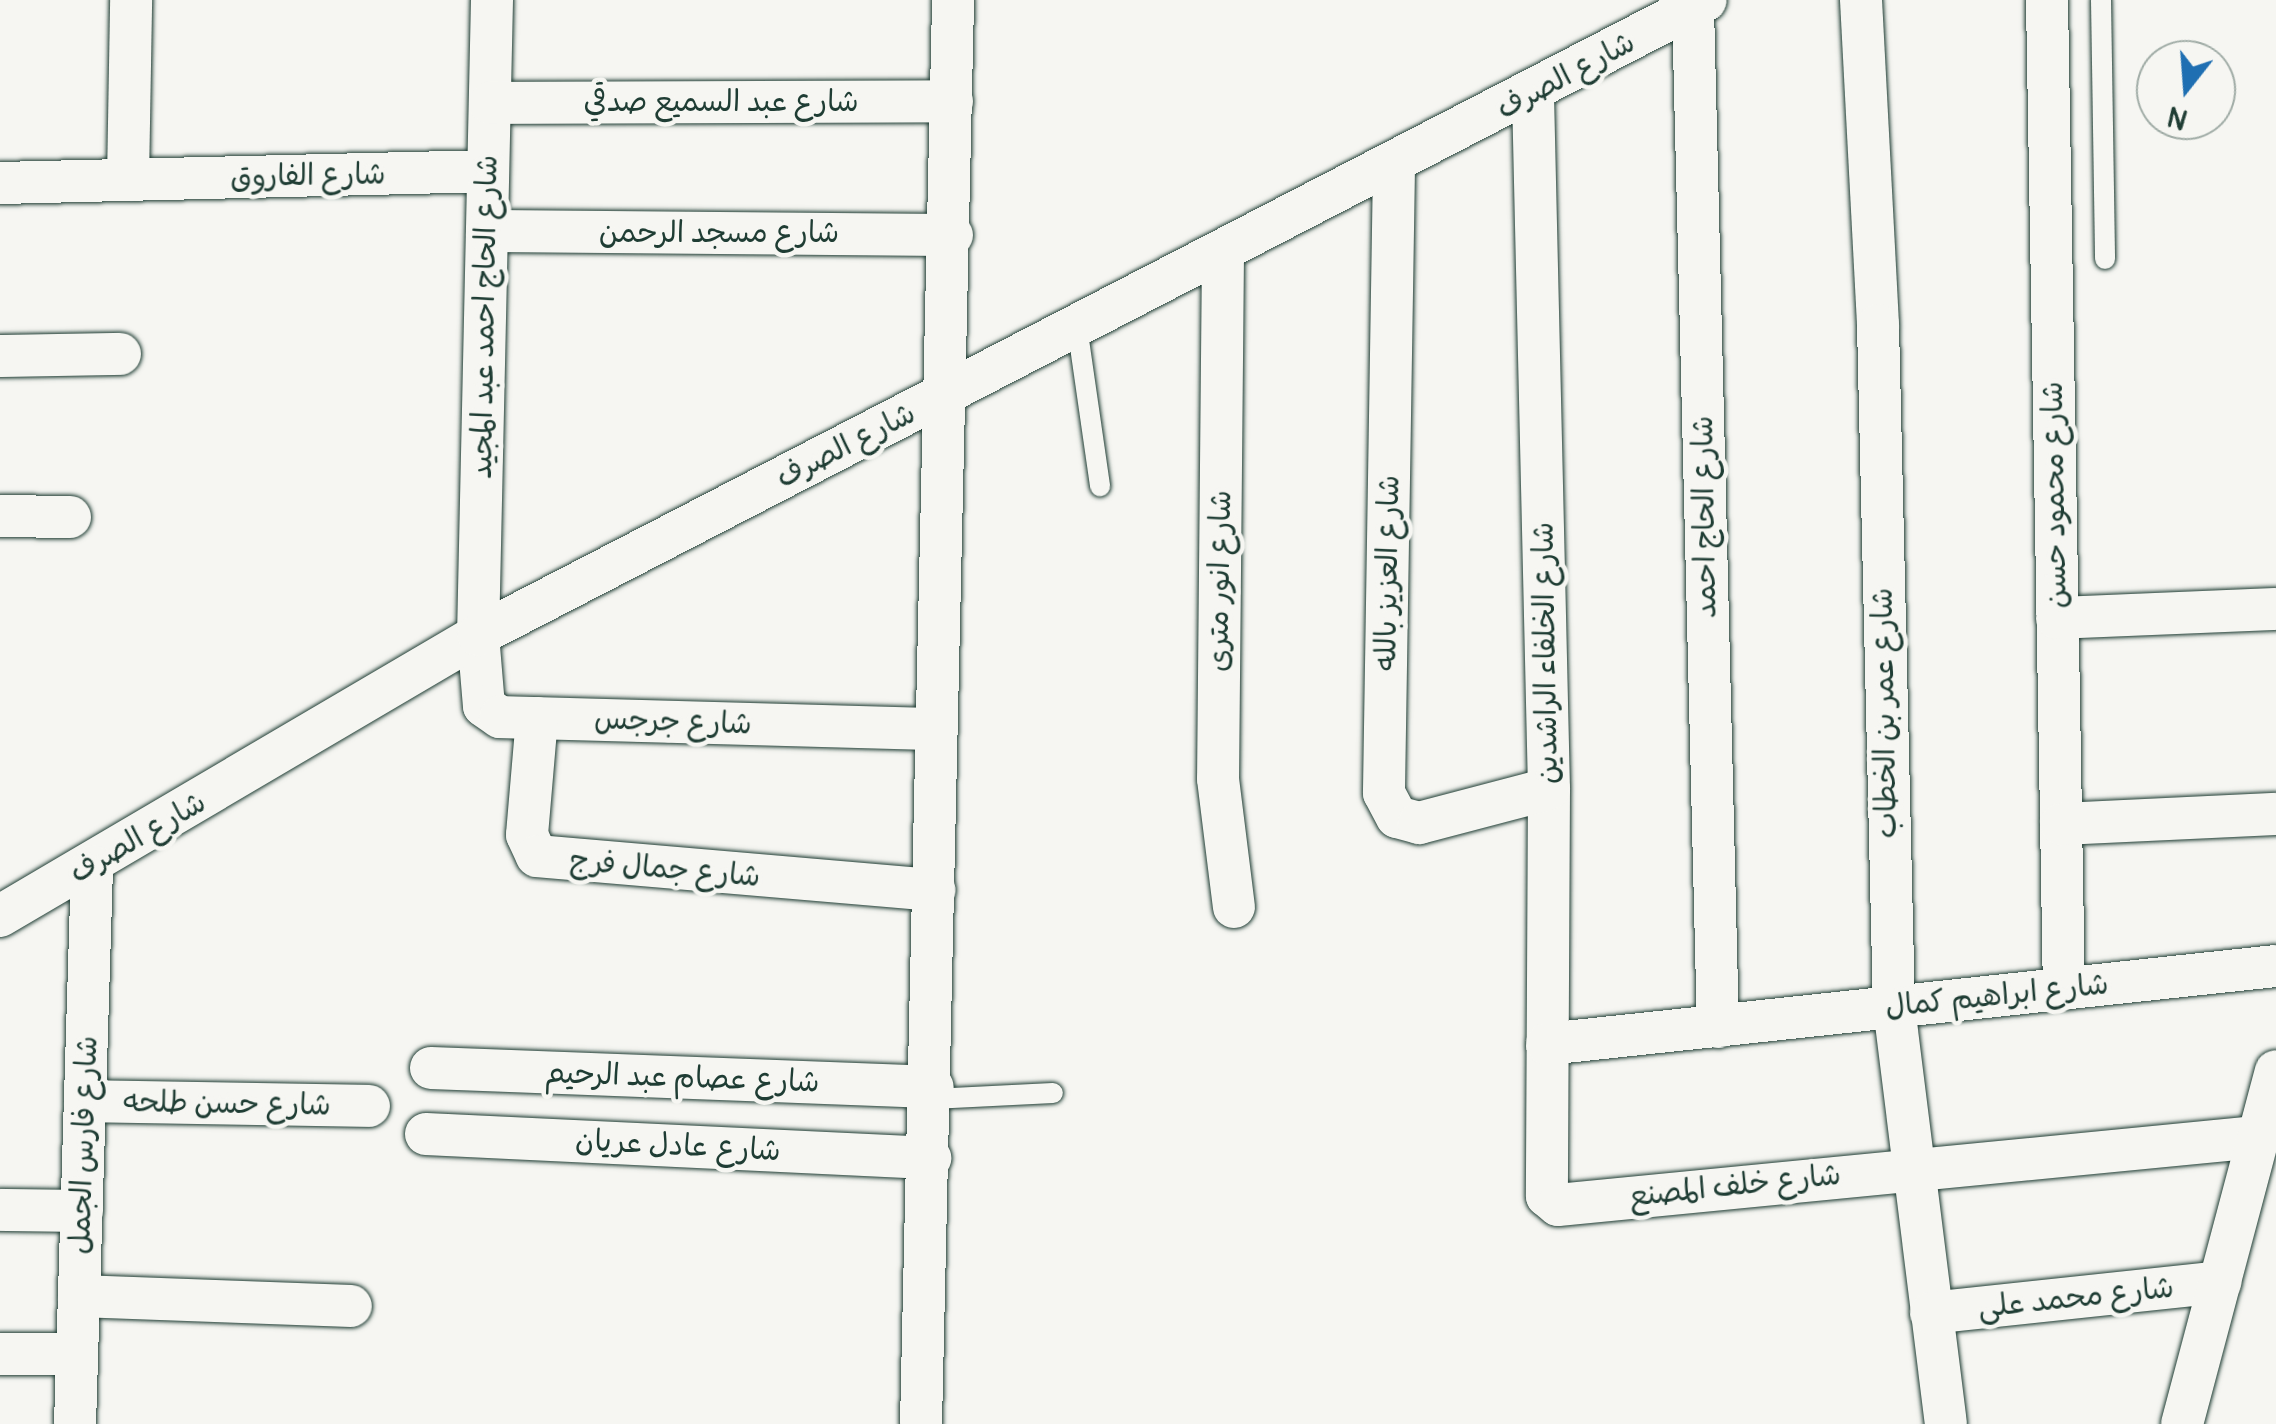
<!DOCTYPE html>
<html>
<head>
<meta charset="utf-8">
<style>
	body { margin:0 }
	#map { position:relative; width:2276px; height:1424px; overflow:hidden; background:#f6f6f2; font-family:Pangolin,"Playpen Sans Arabic",sans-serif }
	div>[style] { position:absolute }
	.roads { filter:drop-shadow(0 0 2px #1f3d34) drop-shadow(0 0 2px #1f3d34) }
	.service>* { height:20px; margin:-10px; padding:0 10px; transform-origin:10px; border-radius:10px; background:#f6f6f2 }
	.minor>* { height:42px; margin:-21px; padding:0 21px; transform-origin:21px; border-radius:21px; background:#f6f6f2 }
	span { translate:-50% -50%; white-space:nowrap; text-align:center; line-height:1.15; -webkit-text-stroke:9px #f6f6f2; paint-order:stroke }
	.street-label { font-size:30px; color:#1f3d34 }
	.north { position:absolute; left:2136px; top:40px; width:100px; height:100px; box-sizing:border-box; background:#f6f6f2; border:2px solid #a0aca6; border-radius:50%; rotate:197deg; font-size:28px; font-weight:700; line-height:40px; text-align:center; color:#1f3d34 }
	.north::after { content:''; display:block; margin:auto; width:35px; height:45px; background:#1f6fb2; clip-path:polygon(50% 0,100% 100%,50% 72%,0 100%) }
</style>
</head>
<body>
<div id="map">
	<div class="roads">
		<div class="service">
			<i style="left:2101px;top:0;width:259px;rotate:89.1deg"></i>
			<i style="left:1077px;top:326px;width:162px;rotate:81.8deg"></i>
			<i style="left:932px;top:1099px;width:121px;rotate:-2.8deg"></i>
		</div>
		<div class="minor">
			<i style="left:492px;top:0;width:635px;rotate:91.26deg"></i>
			<i style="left:478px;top:635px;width:71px;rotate:85.2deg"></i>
			<i style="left:484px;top:706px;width:19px;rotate:35deg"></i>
			<i style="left:500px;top:717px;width:437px;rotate:1.6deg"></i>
			<i style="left:1861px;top:0;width:325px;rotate:87deg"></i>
			<i style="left:1878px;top:325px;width:682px;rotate:88.66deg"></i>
			<i style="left:1894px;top:1007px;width:420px;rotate:82.9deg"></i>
			<i style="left:2047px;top:0;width:989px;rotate:89.02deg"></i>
			<i style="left:1693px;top:7px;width:1020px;rotate:88.6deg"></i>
			<i style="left:1533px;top:95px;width:694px;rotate:88.68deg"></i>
			<i style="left:1549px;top:789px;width:407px;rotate:90.3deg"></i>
			<i style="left:1547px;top:1196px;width:14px;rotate:39deg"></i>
			<i style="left:1558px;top:1205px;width:702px;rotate:-5.56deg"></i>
			<i style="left:490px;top:103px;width:462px;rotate:-0.2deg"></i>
			<i style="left:1394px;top:167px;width:626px;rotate:90.92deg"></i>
			<i style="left:1384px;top:793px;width:27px;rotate:62deg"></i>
			<i style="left:1397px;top:817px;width:23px;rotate:15deg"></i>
			<i style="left:1419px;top:823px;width:134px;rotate:-14.7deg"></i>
			<i style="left:128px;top:180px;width:180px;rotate:-89deg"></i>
			<i style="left:0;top:183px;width:488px;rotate:-1.4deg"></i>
			<i style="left:487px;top:231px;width:465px;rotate:0.5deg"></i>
			<i style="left:1223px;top:253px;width:526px;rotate:90.54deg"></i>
			<i style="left:1218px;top:779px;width:129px;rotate:82.9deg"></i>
			<i style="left:0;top:356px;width:120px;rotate:-1deg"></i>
			<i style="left:0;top:516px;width:70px;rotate:0.8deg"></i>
			<i style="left:2057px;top:618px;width:219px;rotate:-2.4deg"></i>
			<i style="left:537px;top:718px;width:117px;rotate:94.9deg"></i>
			<i style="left:527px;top:835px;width:23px;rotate:65deg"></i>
			<i style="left:537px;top:856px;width:399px;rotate:4.9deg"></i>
			<i style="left:2061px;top:824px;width:215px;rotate:-2.7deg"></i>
			<i style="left:0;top:916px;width:554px;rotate:-30.45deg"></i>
			<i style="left:478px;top:635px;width:1382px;rotate:-27.34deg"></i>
			<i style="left:1547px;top:1044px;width:733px;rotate:-6.11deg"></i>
			<i style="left:431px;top:1068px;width:502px;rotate:2.17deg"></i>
			<i style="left:85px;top:1101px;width:284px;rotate:1deg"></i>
			<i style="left:426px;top:1134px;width:505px;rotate:2.73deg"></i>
			<i style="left:0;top:1210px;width:82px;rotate:0.7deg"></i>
			<i style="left:79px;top:1296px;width:272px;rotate:2.1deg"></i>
			<i style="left:1931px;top:1313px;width:291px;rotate:-6.1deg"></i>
			<i style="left:0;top:1354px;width:77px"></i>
			<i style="left:75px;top:1424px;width:558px;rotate:-88.25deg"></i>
			<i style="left:921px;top:1424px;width:1424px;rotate:-88.71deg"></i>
			<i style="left:2182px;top:1424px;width:365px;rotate:-75.1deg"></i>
		</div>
	</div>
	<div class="street-label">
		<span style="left:1566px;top:76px;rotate:-28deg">شارع الصرف</span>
		<span style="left:721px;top:102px">شارع عبد السميع صدقي</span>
		<span style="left:308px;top:176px;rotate:-1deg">شارع الفاروق</span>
		<span style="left:719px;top:233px">شارع مسجد الرحمن</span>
		<span style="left:485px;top:317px;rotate:-89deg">شارع الحاج احمد عبد المجيد</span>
		<span style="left:846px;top:446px;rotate:-27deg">شارع الصرف</span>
		<span style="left:2055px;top:495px;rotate:-91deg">شارع محمود حسن</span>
		<span style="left:1705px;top:517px;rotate:-91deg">شارع الحاج احمد</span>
		<span style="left:1388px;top:573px;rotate:-89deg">شارع العزيز بالله</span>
		<span style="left:1220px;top:581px;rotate:-89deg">شارع انور مترى</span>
		<span style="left:1546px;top:653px;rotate:-91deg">شارع الخلفاء الراشدين</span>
		<span style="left:1885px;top:713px;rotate:-91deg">شارع عمر بن الخطاب</span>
		<span style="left:673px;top:722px;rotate:2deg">شارع جرجس</span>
		<span style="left:138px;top:838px;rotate:-30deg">شارع الصرف</span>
		<span style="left:665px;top:869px;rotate:5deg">شارع جمال فرج</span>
		<span style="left:1997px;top:996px;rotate:-6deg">شارع ابراهيم كمال</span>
		<span style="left:682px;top:1078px;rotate:2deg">شارع عصام عبد الرحيم</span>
		<span style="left:227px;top:1104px;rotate:1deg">شارع حسن طلحه</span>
		<span style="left:84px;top:1145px;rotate:-88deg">شارع فارس الجمل</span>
		<span style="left:678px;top:1146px;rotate:3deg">شارع عادل عريان</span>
		<span style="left:1735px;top:1186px;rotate:-6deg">شارع خلف المصنع</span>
		<span style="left:2076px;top:1298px;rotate:-6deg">شارع محمد على</span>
	</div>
	<div class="north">N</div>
</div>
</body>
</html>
